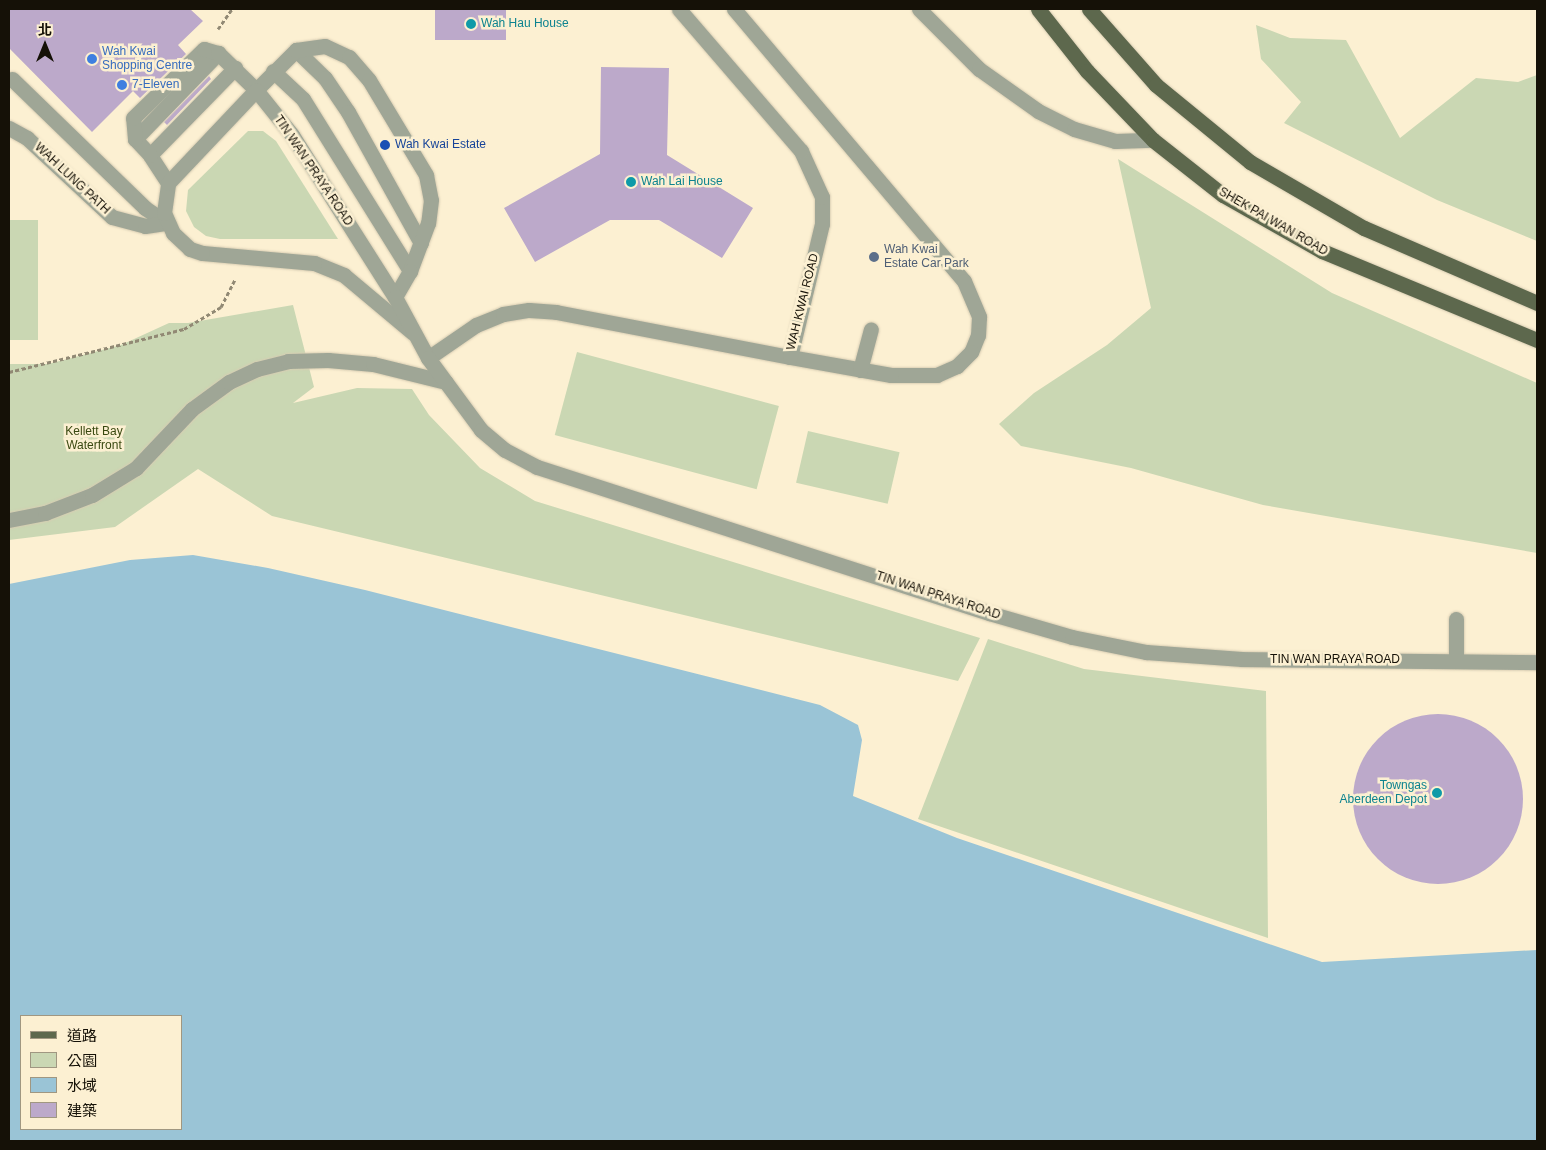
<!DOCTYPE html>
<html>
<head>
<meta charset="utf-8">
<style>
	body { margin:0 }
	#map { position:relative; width:1546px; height:1150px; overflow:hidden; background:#fcf0d2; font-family:Arial,"Noto Sans TC",sans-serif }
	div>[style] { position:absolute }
	.green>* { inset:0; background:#cad7b3; transform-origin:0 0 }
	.water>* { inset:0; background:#9ac4d6 }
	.building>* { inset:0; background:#bca9ca; transform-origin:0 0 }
	.round { border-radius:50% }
	.path>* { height:3px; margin-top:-1.5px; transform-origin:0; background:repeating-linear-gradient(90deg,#918974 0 4px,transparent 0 6.5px) }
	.roads { filter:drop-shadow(0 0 1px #d7ccb2) drop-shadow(0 0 1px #d7ccb2) }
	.service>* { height:15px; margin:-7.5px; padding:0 7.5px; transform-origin:7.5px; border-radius:7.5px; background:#9fa696 }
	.tertiary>* { height:15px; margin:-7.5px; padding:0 7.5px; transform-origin:7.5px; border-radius:7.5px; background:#9fa696 }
	.primary>* { height:15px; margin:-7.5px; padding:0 7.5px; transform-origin:7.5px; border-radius:7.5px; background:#5d684d }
	.dots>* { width:14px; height:14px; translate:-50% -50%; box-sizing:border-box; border:2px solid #fcf0d2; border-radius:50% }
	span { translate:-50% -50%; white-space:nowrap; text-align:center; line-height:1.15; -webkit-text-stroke:5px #fcf0d2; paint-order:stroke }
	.culture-label { font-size:12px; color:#0d838f }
	.left { translate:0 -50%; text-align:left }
	.right { translate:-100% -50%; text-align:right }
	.shop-label { font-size:12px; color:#366cbe }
	.transit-label { font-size:12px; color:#164399 }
	.street-label { font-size:12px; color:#151107 }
	.service-label { font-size:12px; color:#4e5e75 }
	.park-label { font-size:12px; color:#394810 }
	.frame { position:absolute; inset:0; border:10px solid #151107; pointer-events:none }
	.legend { position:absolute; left:20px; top:1015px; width:162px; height:115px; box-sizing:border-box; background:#fcf0d2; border:1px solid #a09781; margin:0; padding:6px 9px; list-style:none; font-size:15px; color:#151107 }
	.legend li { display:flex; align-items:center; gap:10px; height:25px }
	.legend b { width:25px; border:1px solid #a09781 }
	.north { position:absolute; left:20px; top:20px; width:50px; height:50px; -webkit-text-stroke:4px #fcf0d2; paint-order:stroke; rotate:0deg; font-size:14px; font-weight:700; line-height:20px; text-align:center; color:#151107 }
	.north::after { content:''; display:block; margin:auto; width:18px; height:22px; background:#151107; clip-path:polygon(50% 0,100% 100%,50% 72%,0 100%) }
</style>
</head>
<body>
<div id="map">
	<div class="green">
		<i style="clip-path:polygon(1256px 25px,1290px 38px,1346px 40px,1400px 138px,1476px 78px,1518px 82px,1537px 75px,1537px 241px,1437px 200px,1284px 123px,1301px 102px,1261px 59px)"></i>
		<i style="clip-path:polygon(248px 131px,263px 131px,276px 141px,338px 239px,220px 239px,206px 236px,194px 227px,186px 211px,188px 190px)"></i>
		<i style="clip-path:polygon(1118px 159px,1332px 293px,1537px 383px,1537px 553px,1263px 505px,1131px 468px,1021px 446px,999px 424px,1034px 393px,1107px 345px,1151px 308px)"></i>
		<i style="left:9px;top:220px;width:29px;height:120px"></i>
		<i style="clip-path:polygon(293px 305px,314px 387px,293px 403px,357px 388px,412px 389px,429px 415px,480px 468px,535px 501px,980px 638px,958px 681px,272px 516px,198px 469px,115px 527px,9px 540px,9px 364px,48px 364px,121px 345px,169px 323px,188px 323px)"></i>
		<i style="left:577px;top:352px;width:209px;height:86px;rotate:15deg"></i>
		<i style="left:808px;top:431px;width:94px;height:53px;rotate:13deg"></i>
		<i style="clip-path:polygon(988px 639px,1084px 669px,1266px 691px,1268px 938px,918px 819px)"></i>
	</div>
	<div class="water">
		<i style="clip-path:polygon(evenodd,193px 555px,268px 568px,365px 590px,820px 705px,858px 725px,862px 740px,853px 796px,957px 838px,1322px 962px,1537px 950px,1537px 1141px,9px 1141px,9px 584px,130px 560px,193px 555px,21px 1016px,181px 1016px,181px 1129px,21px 1129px,21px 1016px)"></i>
	</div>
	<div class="building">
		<i style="clip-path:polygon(9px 9px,190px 9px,203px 21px,178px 45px,186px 54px,140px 98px,133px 91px,92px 132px,9px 48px)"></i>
		<i style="left:435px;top:9px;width:71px;height:31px"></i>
		<i style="clip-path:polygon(601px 67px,669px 68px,667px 155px,753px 208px,722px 258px,659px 220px,610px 220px,535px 262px,504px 208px,600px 154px)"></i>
		<i style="clip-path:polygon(209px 76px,211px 79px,167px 125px,164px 122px)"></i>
		<i class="round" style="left:1353px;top:714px;width:170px;height:170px"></i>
	</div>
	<div class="path">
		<i style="left:218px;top:29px;width:24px;rotate:-55deg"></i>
		<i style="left:9px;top:372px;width:180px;rotate:-13.8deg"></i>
		<i style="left:184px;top:329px;width:43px;rotate:-30.7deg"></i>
		<i style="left:221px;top:307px;width:31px;rotate:-63deg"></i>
	</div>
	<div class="roads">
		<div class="service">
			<i style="left:734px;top:9px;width:356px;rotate:49.8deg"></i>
			<i style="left:964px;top:281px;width:39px;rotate:67deg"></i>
			<i style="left:979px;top:317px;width:18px;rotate:93deg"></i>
			<i style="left:978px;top:335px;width:18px;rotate:112deg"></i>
			<i style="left:971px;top:352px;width:20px;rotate:135deg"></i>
			<i style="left:957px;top:366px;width:22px;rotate:156deg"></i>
			<i style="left:937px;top:375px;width:46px;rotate:180deg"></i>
			<i style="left:891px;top:375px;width:103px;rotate:-169.9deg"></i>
			<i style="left:919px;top:9px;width:85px;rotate:45deg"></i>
			<i style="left:979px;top:69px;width:72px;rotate:35.4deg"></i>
			<i style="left:1038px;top:111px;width:40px;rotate:26.6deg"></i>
			<i style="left:1074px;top:129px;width:43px;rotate:16.3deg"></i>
			<i style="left:1115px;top:141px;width:38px;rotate:-2deg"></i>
			<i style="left:296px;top:50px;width:40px;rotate:44deg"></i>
			<i style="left:325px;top:78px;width:41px;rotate:55.9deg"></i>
			<i style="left:348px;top:112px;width:150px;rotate:60.9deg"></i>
			<i style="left:273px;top:71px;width:41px;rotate:43deg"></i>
			<i style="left:303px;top:99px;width:203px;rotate:58.1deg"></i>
			<i style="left:12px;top:79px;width:185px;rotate:44.1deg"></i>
			<i style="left:145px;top:208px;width:27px;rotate:34deg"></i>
			<i style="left:9px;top:128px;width:21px;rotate:29deg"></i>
			<i style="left:27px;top:138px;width:116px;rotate:42.9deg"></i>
			<i style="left:112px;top:217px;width:34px;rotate:15deg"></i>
			<i style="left:145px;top:226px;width:22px;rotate:-8deg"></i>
			<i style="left:135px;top:139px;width:120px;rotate:-46deg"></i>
			<i style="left:150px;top:155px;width:122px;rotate:-45.7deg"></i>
			<i style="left:168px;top:183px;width:33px;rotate:-123deg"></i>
			<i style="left:150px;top:155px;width:22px;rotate:-133deg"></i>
			<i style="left:135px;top:139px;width:21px;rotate:-95deg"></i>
			<i style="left:133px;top:118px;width:99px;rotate:-44.2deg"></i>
			<i style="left:204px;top:49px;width:15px;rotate:16deg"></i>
			<i style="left:218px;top:53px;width:53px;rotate:44.2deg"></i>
			<i style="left:256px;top:90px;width:57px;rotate:-45deg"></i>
			<i style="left:296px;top:50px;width:29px;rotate:-8deg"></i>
			<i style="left:325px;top:46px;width:26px;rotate:25deg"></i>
			<i style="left:349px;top:57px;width:30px;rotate:49deg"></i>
			<i style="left:369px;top:80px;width:111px;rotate:59deg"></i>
			<i style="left:426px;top:175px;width:25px;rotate:79deg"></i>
			<i style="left:431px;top:200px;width:23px;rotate:97deg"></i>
			<i style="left:428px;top:223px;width:51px;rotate:110.6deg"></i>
			<i style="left:410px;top:271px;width:30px;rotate:120deg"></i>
			<i style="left:428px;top:358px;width:58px;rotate:-34.5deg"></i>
			<i style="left:476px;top:325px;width:29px;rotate:-22deg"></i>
			<i style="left:503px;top:314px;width:26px;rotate:-9deg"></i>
			<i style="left:529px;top:310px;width:27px;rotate:4deg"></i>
			<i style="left:556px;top:312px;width:238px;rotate:10.9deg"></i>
			<i style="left:790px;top:357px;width:137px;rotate:-76.5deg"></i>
			<i style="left:822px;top:224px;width:27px;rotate:-90deg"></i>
			<i style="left:822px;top:197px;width:51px;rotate:-114.5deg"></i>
			<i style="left:801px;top:151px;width:187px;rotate:-130.7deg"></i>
			<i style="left:860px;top:370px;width:42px;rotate:-75deg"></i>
			<i style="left:9px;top:520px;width:37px;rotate:-11deg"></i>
			<i style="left:45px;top:513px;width:50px;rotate:-21deg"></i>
			<i style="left:92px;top:495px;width:52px;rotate:-31.5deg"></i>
			<i style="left:136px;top:468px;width:81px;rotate:-46.5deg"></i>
			<i style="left:192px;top:409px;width:46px;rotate:-36.1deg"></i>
			<i style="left:229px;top:382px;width:31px;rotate:-25deg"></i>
			<i style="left:257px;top:369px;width:32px;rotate:-14deg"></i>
			<i style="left:288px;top:361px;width:40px;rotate:-1.4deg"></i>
			<i style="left:328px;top:360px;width:45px;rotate:5.1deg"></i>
			<i style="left:373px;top:364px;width:75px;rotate:13.9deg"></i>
			<i style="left:1456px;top:661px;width:42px;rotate:-90deg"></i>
		</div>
		<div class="tertiary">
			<i style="left:413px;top:333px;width:90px;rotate:-140deg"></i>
			<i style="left:344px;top:275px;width:32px;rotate:-158deg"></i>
			<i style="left:314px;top:263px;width:112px;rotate:-174.9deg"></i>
			<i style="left:202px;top:253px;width:13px;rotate:-162deg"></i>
			<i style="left:190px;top:249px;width:23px;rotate:-137deg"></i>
			<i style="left:173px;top:233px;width:22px;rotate:-114deg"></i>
			<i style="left:164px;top:213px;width:30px;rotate:-82deg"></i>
			<i style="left:168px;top:183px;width:128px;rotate:-46.6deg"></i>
			<i style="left:256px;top:90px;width:58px;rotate:51.3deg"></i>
			<i style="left:292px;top:135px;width:192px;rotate:57.6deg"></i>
			<i style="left:395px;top:297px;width:69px;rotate:61.6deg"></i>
			<i style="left:428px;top:358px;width:89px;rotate:53.6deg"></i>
			<i style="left:481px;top:430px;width:31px;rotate:40deg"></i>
			<i style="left:505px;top:450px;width:36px;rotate:28deg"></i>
			<i style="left:537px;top:467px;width:475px;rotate:17.9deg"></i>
			<i style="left:989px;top:613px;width:86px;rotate:16.1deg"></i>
			<i style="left:1072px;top:637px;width:76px;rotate:11.5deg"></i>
			<i style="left:1146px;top:652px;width:96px;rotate:4.2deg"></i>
			<i style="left:1242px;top:659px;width:295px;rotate:0.6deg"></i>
		</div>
		<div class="primary">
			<i style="left:1038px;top:9px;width:79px;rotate:51.7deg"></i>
			<i style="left:1087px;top:71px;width:95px;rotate:46.3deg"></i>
			<i style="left:1153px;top:140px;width:89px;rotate:38.2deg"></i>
			<i style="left:1223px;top:195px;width:114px;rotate:29.5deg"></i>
			<i style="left:1322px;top:251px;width:233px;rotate:22.5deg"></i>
			<i style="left:1089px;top:9px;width:101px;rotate:48.6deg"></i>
			<i style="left:1156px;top:85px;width:122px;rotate:39.3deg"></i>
			<i style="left:1250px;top:162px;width:132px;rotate:30.1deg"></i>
			<i style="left:1364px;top:228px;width:189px;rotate:23.4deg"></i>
		</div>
	</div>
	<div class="dots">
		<i style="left:471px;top:24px;background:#0f9aa8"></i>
		<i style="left:92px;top:59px;background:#3f7fe0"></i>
		<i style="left:122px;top:85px;background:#3f7fe0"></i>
		<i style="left:385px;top:145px;background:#1a4fb4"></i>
		<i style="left:631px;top:182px;background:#0f9aa8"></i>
		<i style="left:874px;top:257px;background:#5c6f8a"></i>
		<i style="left:1437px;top:793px;background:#0f9aa8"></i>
	</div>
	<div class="culture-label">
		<span class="left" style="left:481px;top:24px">Wah Hau House</span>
		<span class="left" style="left:641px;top:182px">Wah Lai House</span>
		<span class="right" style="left:1427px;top:793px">Towngas<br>Aberdeen Depot</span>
	</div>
	<div class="shop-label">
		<span class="left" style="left:102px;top:59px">Wah Kwai<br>Shopping Centre</span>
		<span class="left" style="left:132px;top:85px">7-Eleven</span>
	</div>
	<div class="transit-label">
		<span class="left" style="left:395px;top:145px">Wah Kwai Estate</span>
	</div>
	<div class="street-label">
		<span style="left:313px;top:171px;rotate:56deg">TIN WAN PRAYA ROAD</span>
		<span style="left:72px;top:179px;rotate:43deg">WAH LUNG PATH</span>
		<span style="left:1273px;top:222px;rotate:30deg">SHEK PAI WAN ROAD</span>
		<span style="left:803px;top:302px;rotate:-76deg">WAH KWAI ROAD</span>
		<span style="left:938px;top:596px;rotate:18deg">TIN WAN PRAYA ROAD</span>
		<span style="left:1335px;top:660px">TIN WAN PRAYA ROAD</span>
	</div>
	<div class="service-label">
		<span class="left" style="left:884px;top:257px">Wah Kwai<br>Estate Car Park</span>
	</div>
	<div class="park-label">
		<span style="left:94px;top:439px">Kellett Bay<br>Waterfront</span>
	</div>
	<div class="frame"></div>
	<ul class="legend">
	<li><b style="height:6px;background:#5d684d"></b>道路</li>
	<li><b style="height:14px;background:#cad7b3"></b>公園</li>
	<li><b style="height:14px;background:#9ac4d6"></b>水域</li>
	<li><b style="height:14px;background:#bca9ca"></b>建築</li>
	</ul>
	<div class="north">北</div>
</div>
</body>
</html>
